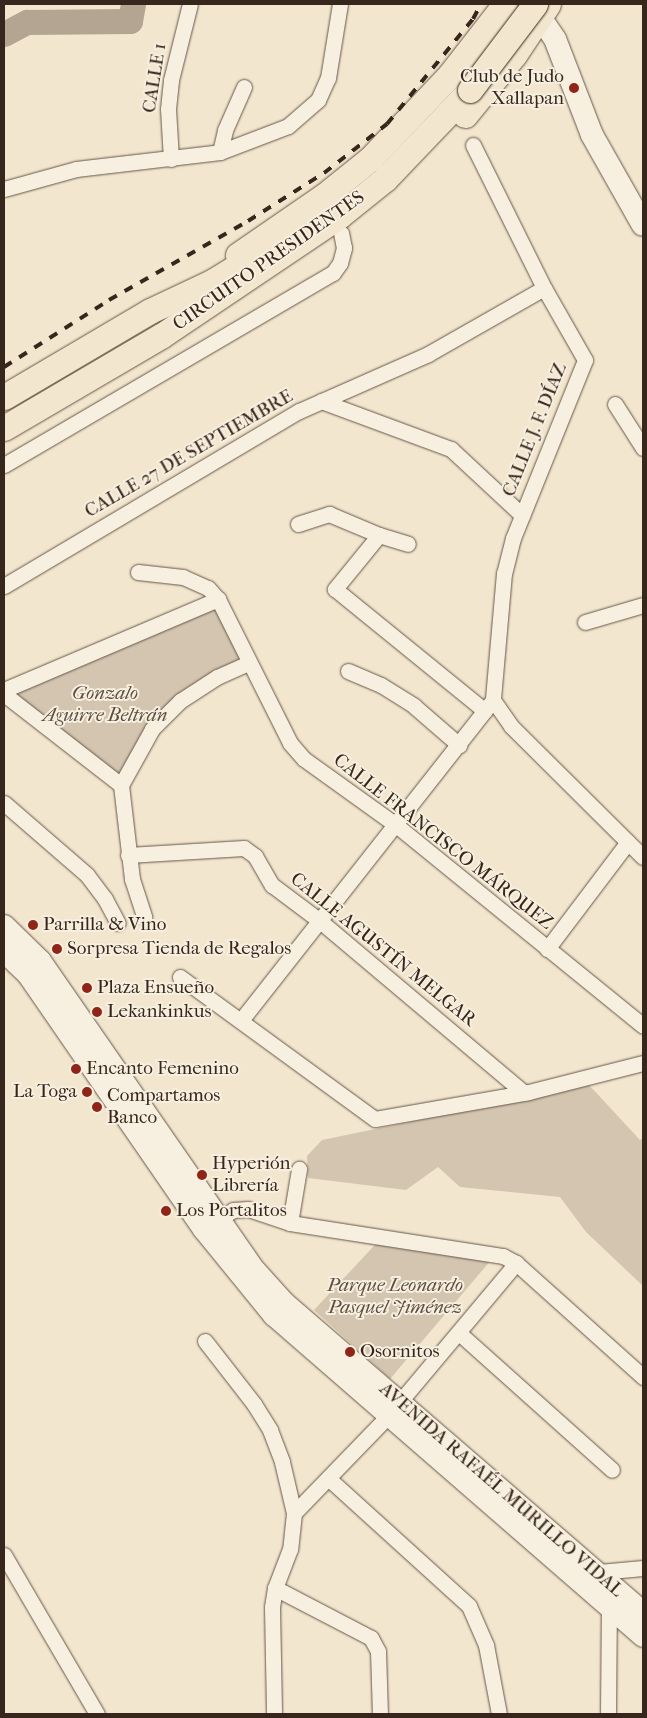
<!DOCTYPE html>
<html>
<head>
<meta charset="utf-8">
<style>
	body { margin:0 }
	#map { position:relative; width:647px; height:1718px; overflow:hidden; background:#f3e6ce; font-family:"IM FELL French Canon",serif }
	div>[style] { position:absolute }
	.green>* { inset:0; background:#d3c5b0 }
	.river>* { height:25px; margin:-12.5px; padding:0 12.5px; transform-origin:12.5px; border-radius:12.5px; background:#b3a591 }
	.roads { filter:drop-shadow(0 0 1px #665648) drop-shadow(0 0 1px #665648) }
	.street>* { height:15px; margin:-7.5px; padding:0 7.5px; transform-origin:7.5px; border-radius:7.5px; background:#f7efdf }
	.secondary>* { height:22px; margin:-11px; padding:0 11px; transform-origin:11px; border-radius:11px; background:#f7efdf }
	.primary>* { height:25px; margin:-12.5px; padding:0 12.5px; transform-origin:12.5px; border-radius:12.5px; background:#f3e6ce }
	.rail>* { height:4px; margin-top:-2px; transform-origin:0; background:repeating-linear-gradient(90deg,#37261b 0 9px,transparent 0 18px) }
	.bridges { filter:drop-shadow(0 0 1px #37261b) drop-shadow(0 0 1px #37261b) }
	.primary-bridge>* { height:25px; margin:-12.5px; padding:0 12.5px; transform-origin:12.5px; border-radius:12.5px; background:#f3e6ce }
	.dots>* { width:14px; height:14px; translate:-50% -50%; box-sizing:border-box; border:2px solid #f7efdf; border-radius:50% }
	span { translate:-50% -50%; white-space:nowrap; text-align:center; line-height:1.15; -webkit-text-stroke:4px #f7efdf; paint-order:stroke }
	.poi-label { font-size:19px; color:#37261b }
	.right { translate:-100% -50%; text-align:right }
	.left { translate:0 -50%; text-align:left }
	.street-label { font-size:19px; color:#37261b }
	.park-label { font-size:19px; color:#5e4e40; font-style:italic }
	.frame { position:absolute; inset:0; border:5px solid #37261b; pointer-events:none }
</style>
</head>
<body>
<div id="map">
	<div class="green">
		<i style="clip-path:polygon(218px 599px,249px 663px,180px 701px,121px 785px,4px 694px)"></i>
		<i style="clip-path:polygon(589px 1085px,640px 1140px,643px 1138px,643px 1286px,586px 1232px,560px 1197px,460px 1187px,438px 1167px,406px 1190px,308px 1178px,307px 1156px,322px 1140px)"></i>
		<i style="clip-path:polygon(387px 1232px,497px 1253px,390px 1379px,314px 1310px)"></i>
	</div>
	<div class="river">
		<i style="left:4px;top:34px;width:26px;rotate:-28deg"></i>
		<i style="left:27px;top:22px;width:103px;rotate:-0.6deg"></i>
		<i style="left:130px;top:21px;width:17px;rotate:-80deg"></i>
	</div>
	<div class="roads">
		<div class="street">
			<i style="left:473px;top:145px;width:160px;rotate:63.6deg"></i>
			<i style="left:544px;top:288px;width:83px;rotate:60.3deg"></i>
			<i style="left:585px;top:360px;width:192px;rotate:112deg"></i>
			<i style="left:513px;top:538px;width:36px;rotate:104deg"></i>
			<i style="left:504px;top:573px;width:127px;rotate:95deg"></i>
			<i style="left:493px;top:700px;width:32px;rotate:55deg"></i>
			<i style="left:511px;top:726px;width:186px;rotate:44.8deg"></i>
			<i style="left:220px;top:152px;width:23px;rotate:-77deg"></i>
			<i style="left:225px;top:130px;width:47px;rotate:-66.2deg"></i>
			<i style="left:171px;top:159px;width:50px;rotate:-93.4deg"></i>
			<i style="left:168px;top:109px;width:29px;rotate:-84deg"></i>
			<i style="left:171px;top:80px;width:78px;rotate:-76deg"></i>
			<i style="left:4px;top:189px;width:75px;rotate:-15.5deg"></i>
			<i style="left:76px;top:169px;width:145px;rotate:-6.7deg"></i>
			<i style="left:220px;top:152px;width:73px;rotate:-20.9deg"></i>
			<i style="left:288px;top:126px;width:40px;rotate:-41deg"></i>
			<i style="left:318px;top:100px;width:24px;rotate:-66deg"></i>
			<i style="left:328px;top:78px;width:75px;rotate:-80.8deg"></i>
			<i style="left:321px;top:401px;width:139px;rotate:20.3deg"></i>
			<i style="left:451px;top:449px;width:97px;rotate:42.9deg"></i>
			<i style="left:615px;top:404px;width:52px;rotate:57.5deg"></i>
			<i style="left:4px;top:465px;width:381px;rotate:-30.3deg"></i>
			<i style="left:333px;top:273px;width:12px;rotate:-55deg"></i>
			<i style="left:340px;top:263px;width:16px;rotate:-75deg"></i>
			<i style="left:344px;top:248px;width:15px;rotate:-101deg"></i>
			<i style="left:298px;top:524px;width:33px;rotate:-18deg"></i>
			<i style="left:329px;top:514px;width:54px;rotate:22.8deg"></i>
			<i style="left:379px;top:535px;width:30px;rotate:17deg"></i>
			<i style="left:379px;top:535px;width:70px;rotate:129.2deg"></i>
			<i style="left:335px;top:589px;width:193px;rotate:39.1deg"></i>
			<i style="left:138px;top:572px;width:45px;rotate:6.3deg"></i>
			<i style="left:183px;top:577px;width:27px;rotate:24deg"></i>
			<i style="left:208px;top:588px;width:15px;rotate:48deg"></i>
			<i style="left:218px;top:599px;width:161px;rotate:63.4deg"></i>
			<i style="left:290px;top:743px;width:21px;rotate:49deg"></i>
			<i style="left:304px;top:759px;width:113px;rotate:35.7deg"></i>
			<i style="left:396px;top:825px;width:318px;rotate:39.1deg"></i>
			<i style="left:4px;top:586px;width:343px;rotate:-30.7deg"></i>
			<i style="left:299px;top:411px;width:141px;rotate:-23.8deg"></i>
			<i style="left:428px;top:354px;width:133px;rotate:-29.6deg"></i>
			<i style="left:585px;top:622px;width:60px;rotate:-16.3deg"></i>
			<i style="left:348px;top:671px;width:36px;rotate:23deg"></i>
			<i style="left:381px;top:685px;width:39px;rotate:32deg"></i>
			<i style="left:414px;top:706px;width:60px;rotate:40.9deg"></i>
			<i style="left:4px;top:690px;width:233px;rotate:-23deg"></i>
			<i style="left:4px;top:694px;width:148px;rotate:37.9deg"></i>
			<i style="left:121px;top:785px;width:64px;rotate:-61deg"></i>
			<i style="left:152px;top:729px;width:40px;rotate:-45deg"></i>
			<i style="left:180px;top:701px;width:44px;rotate:-33deg"></i>
			<i style="left:217px;top:677px;width:35px;rotate:-24deg"></i>
			<i style="left:121px;top:785px;width:95px;rotate:83.3deg"></i>
			<i style="left:132px;top:879px;width:40px;rotate:72deg"></i>
			<i style="left:4px;top:803px;width:110px;rotate:40.9deg"></i>
			<i style="left:87px;top:875px;width:30px;rotate:53deg"></i>
			<i style="left:105px;top:899px;width:27px;rotate:62deg"></i>
			<i style="left:128px;top:855px;width:116px;rotate:-3.5deg"></i>
			<i style="left:244px;top:848px;width:14px;rotate:36deg"></i>
			<i style="left:255px;top:856px;width:34px;rotate:60deg"></i>
			<i style="left:272px;top:885px;width:60px;rotate:36.9deg"></i>
			<i style="left:320px;top:921px;width:267px;rotate:40.1deg"></i>
			<i style="left:547px;top:949px;width:134px;rotate:-52.9deg"></i>
			<i style="left:180px;top:977px;width:241px;rotate:36.1deg"></i>
			<i style="left:375px;top:1119px;width:156px;rotate:-9.9deg"></i>
			<i style="left:529px;top:1092px;width:118px;rotate:-14.3deg"></i>
			<i style="left:242px;top:1019px;width:406px;rotate:-51.8deg"></i>
			<i style="left:290px;top:1223px;width:55px;rotate:-80.5deg"></i>
			<i style="left:211px;top:1224px;width:26px;rotate:-32deg"></i>
			<i style="left:233px;top:1210px;width:15px;rotate:-4deg"></i>
			<i style="left:248px;top:1209px;width:44px;rotate:18.4deg"></i>
			<i style="left:290px;top:1223px;width:216px;rotate:8.8deg"></i>
			<i style="left:503px;top:1256px;width:15px;rotate:28deg"></i>
			<i style="left:516px;top:1263px;width:171px;rotate:41.9deg"></i>
			<i style="left:459px;top:1333px;width:205px;rotate:41.8deg"></i>
			<i style="left:205px;top:1341px;width:80px;rotate:52.1deg"></i>
			<i style="left:254px;top:1404px;width:31px;rotate:58deg"></i>
			<i style="left:270px;top:1430px;width:34px;rotate:69deg"></i>
			<i style="left:282px;top:1462px;width:52px;rotate:76.8deg"></i>
			<i style="left:294px;top:1513px;width:36px;rotate:96deg"></i>
			<i style="left:290px;top:1549px;width:42px;rotate:111deg"></i>
			<i style="left:275px;top:1588px;width:19px;rotate:99deg"></i>
			<i style="left:272px;top:1607px;width:107px;rotate:88.9deg"></i>
			<i style="left:328px;top:1478px;width:190px;rotate:42.2deg"></i>
			<i style="left:469px;top:1606px;width:43px;rotate:66.4deg"></i>
			<i style="left:486px;top:1645px;width:70px;rotate:79.3deg"></i>
			<i style="left:294px;top:1513px;width:134px;rotate:-45.9deg"></i>
			<i style="left:387px;top:1417px;width:201px;rotate:-50deg"></i>
			<i style="left:4px;top:1555px;width:184px;rotate:59.7deg"></i>
			<i style="left:599px;top:1572px;width:44px;rotate:-5.2deg"></i>
			<i style="left:275px;top:1588px;width:108px;rotate:27.5deg"></i>
			<i style="left:371px;top:1638px;width:15px;rotate:62deg"></i>
			<i style="left:378px;top:1651px;width:63px;rotate:88.2deg"></i>
			<i style="left:608px;top:1714px;width:108px;rotate:-89.5deg"></i>
		</div>
		<div class="secondary">
			<i style="left:531px;top:4px;width:42px;rotate:55.6deg"></i>
			<i style="left:555px;top:39px;width:103px;rotate:68.9deg"></i>
			<i style="left:592px;top:135px;width:103px;rotate:60.5deg"></i>
			<i style="left:4px;top:926px;width:50px;rotate:44.2deg"></i>
			<i style="left:40px;top:961px;width:377px;rotate:55.3deg"></i>
			<i style="left:255px;top:1271px;width:43px;rotate:47.8deg"></i>
			<i style="left:284px;top:1303px;width:474px;rotate:40.8deg"></i>
			<i style="left:4px;top:951px;width:33px;rotate:44deg"></i>
			<i style="left:28px;top:974px;width:310px;rotate:55.4deg"></i>
			<i style="left:204px;top:1229px;width:111px;rotate:50.9deg"></i>
			<i style="left:274px;top:1315px;width:489px;rotate:41deg"></i>
		</div>
		<div class="primary">
			<i style="left:465px;top:115px;width:77px;rotate:-50.8deg"></i>
			<i style="left:514px;top:55px;width:61px;rotate:-56.3deg"></i>
			<i style="left:238px;top:255px;width:104px;rotate:-34.5deg"></i>
			<i style="left:324px;top:196px;width:59px;rotate:-38.8deg"></i>
			<i style="left:370px;top:159px;width:115px;rotate:-46.4deg"></i>
			<i style="left:449px;top:76px;width:91px;rotate:-52.1deg"></i>
			<i style="left:4px;top:397px;width:169px;rotate:-30.5deg"></i>
			<i style="left:150px;top:311px;width:68px;rotate:-25.1deg"></i>
			<i style="left:212px;top:282px;width:55px;rotate:-31.7deg"></i>
			<i style="left:4px;top:428px;width:182px;rotate:-30.4deg"></i>
			<i style="left:161px;top:336px;width:215px;rotate:-34deg"></i>
			<i style="left:339px;top:216px;width:59px;rotate:-38.8deg"></i>
			<i style="left:385px;top:179px;width:123px;rotate:-46.3deg"></i>
		</div>
	</div>
	<div class="rail">
		<i style="left:4px;top:367px;width:125px;rotate:-32.5deg"></i>
		<i style="left:109px;top:300px;width:160px;rotate:-29.6deg"></i>
		<i style="left:248px;top:221px;width:90px;rotate:-32.3deg"></i>
		<i style="left:324px;top:173px;width:80px;rotate:-37.9deg"></i>
		<i style="left:387px;top:124px;width:136px;rotate:-50.7deg"></i>
		<i style="left:473px;top:19px;width:17px;rotate:-62deg"></i>
	</div>
	<div class="bridges">
		<div class="primary-bridge">
			<i style="left:470px;top:90px;width:108px;rotate:-52.9deg"></i>
		</div>
	</div>
	<div class="dots">
		<i style="left:574px;top:88px;background:#8f2418"></i>
		<i style="left:33px;top:925px;background:#8f2418"></i>
		<i style="left:57px;top:949px;background:#8f2418"></i>
		<i style="left:87px;top:988px;background:#8f2418"></i>
		<i style="left:97px;top:1012px;background:#8f2418"></i>
		<i style="left:76px;top:1069px;background:#8f2418"></i>
		<i style="left:87px;top:1092px;background:#8f2418"></i>
		<i style="left:97px;top:1107px;background:#8f2418"></i>
		<i style="left:202px;top:1175px;background:#8f2418"></i>
		<i style="left:166px;top:1211px;background:#8f2418"></i>
		<i style="left:350px;top:1352px;background:#8f2418"></i>
	</div>
	<div class="poi-label">
		<span class="right" style="left:564px;top:88px">Club de Judo<br>Xallapan</span>
		<span class="left" style="left:43px;top:925px">Parrilla &amp; Vino</span>
		<span class="left" style="left:67px;top:949px">Sorpresa Tienda de Regalos</span>
		<span class="left" style="left:97px;top:988px">Plaza Ensueño</span>
		<span class="left" style="left:107px;top:1012px">Lekankinkus</span>
		<span class="left" style="left:86px;top:1069px">Encanto Femenino</span>
		<span class="right" style="left:77px;top:1092px">La Toga</span>
		<span class="left" style="left:107px;top:1107px">Compartamos<br>Banco</span>
		<span class="left" style="left:212px;top:1175px">Hyperión<br>Librería</span>
		<span class="left" style="left:176px;top:1211px">Los Portalitos</span>
		<span class="left" style="left:360px;top:1352px">Osornitos</span>
	</div>
	<div class="street-label">
		<span style="left:155px;top:78px;rotate:-81deg">CALLE 1</span>
		<span style="left:269px;top:261px;rotate:-35deg">CIRCUITO PRESIDENTES</span>
		<span style="left:535px;top:430px;rotate:-68deg">CALLE J. F. DÍAZ</span>
		<span style="left:189px;top:454px;rotate:-30deg">CALLE 27 DE SEPTIEMBRE</span>
		<span style="left:443px;top:842px;rotate:38deg">CALLE FRANCISCO MÁRQUEZ</span>
		<span style="left:383px;top:950px;rotate:39deg">CALLE AGUSTÍN MELGAR</span>
		<span style="left:501px;top:1490px;rotate:41deg">AVENIDA RAFAÉL MURILLO VIDAL</span>
	</div>
	<div class="park-label">
		<span style="left:105px;top:705px">Gonzalo<br>Aguirre Beltrán</span>
		<span style="left:395px;top:1297px">Parque Leonardo<br>Pasquel Jiménez</span>
	</div>
	<div class="frame"></div>
</div>
</body>
</html>
